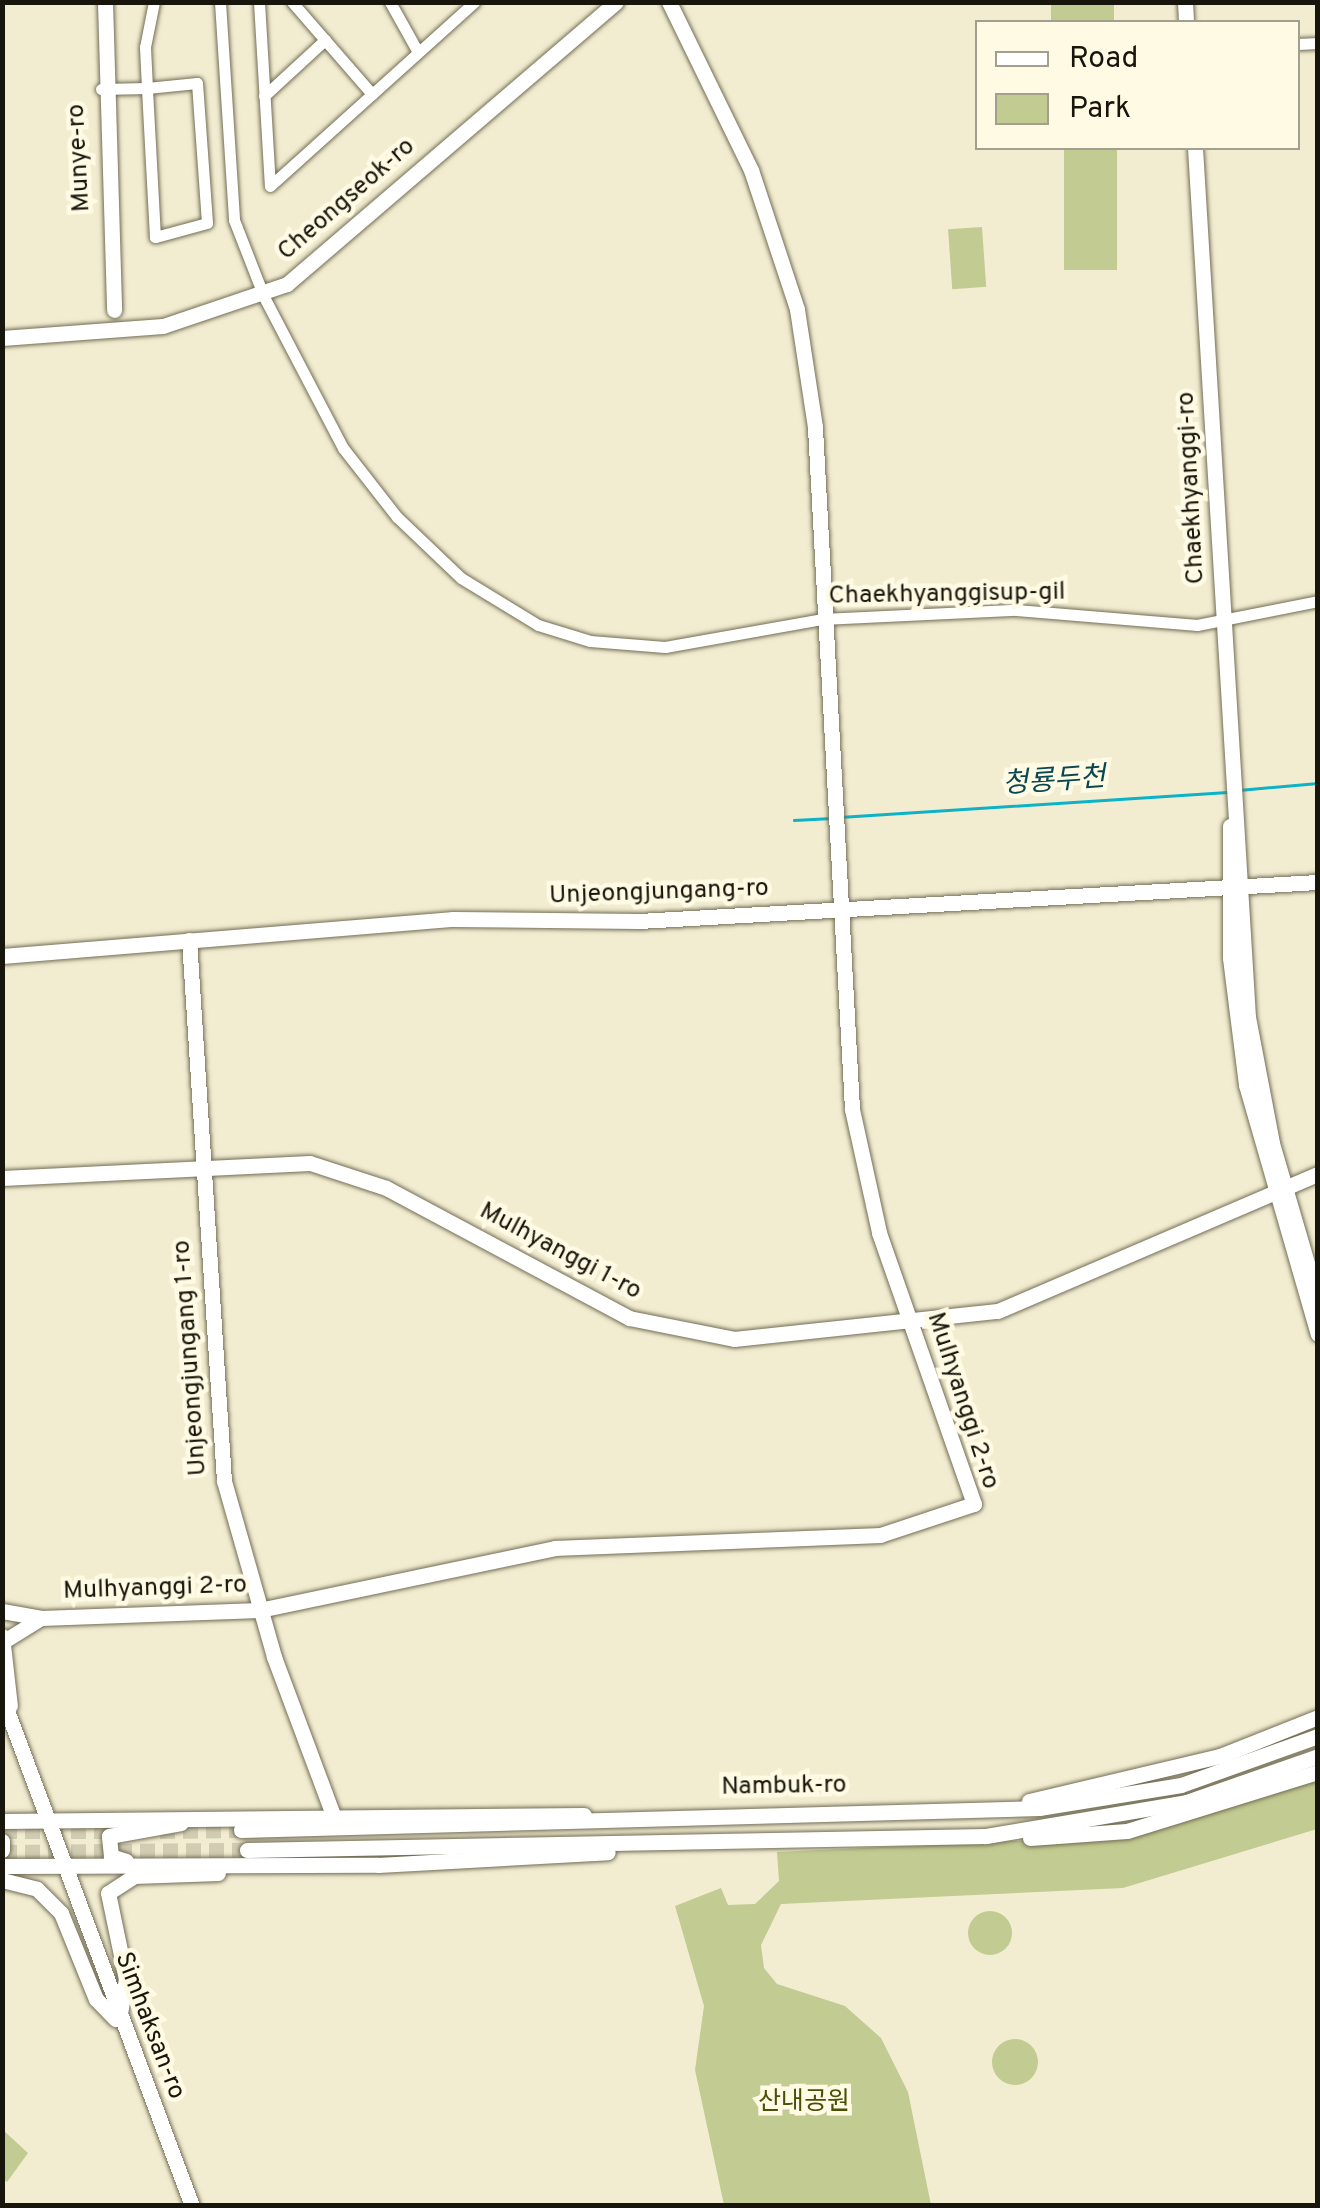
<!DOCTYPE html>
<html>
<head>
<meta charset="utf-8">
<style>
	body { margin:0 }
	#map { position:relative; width:1320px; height:2208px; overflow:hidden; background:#f2edd1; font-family:Overpass,"Noto Sans KR",sans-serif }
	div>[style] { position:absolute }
	.green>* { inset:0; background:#c2cb91; transform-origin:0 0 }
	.round { border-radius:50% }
	.stream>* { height:2.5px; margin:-1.25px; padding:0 1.25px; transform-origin:1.25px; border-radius:1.25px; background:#0db2c7 }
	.secondary-tunnel>* { height:15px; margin-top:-7.5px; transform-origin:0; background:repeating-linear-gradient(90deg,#d1cdb3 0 15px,transparent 0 23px) }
	.roads { filter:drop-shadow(0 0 2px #726d55) drop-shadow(0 0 2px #726d55) }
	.street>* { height:11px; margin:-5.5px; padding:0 5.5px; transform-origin:5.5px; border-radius:5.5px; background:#fff }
	.secondary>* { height:15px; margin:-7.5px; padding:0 7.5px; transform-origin:7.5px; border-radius:7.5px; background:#fff }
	span { translate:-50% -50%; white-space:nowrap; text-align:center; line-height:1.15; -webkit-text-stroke:9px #fefae4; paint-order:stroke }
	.street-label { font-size:25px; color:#18160c }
	.park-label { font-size:25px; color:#495007 }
	.water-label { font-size:28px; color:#0a4851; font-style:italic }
	.frame { position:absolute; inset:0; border:5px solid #18160c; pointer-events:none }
	.legend { position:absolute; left:975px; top:20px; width:325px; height:130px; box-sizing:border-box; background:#fefae4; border:2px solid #a29f8e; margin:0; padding:12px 18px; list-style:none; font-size:30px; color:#18160c }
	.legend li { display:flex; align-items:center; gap:20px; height:50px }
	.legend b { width:50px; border:2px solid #a29f8e }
</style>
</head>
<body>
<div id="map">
	<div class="green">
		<i style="left:1051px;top:3px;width:63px;height:19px"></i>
		<i style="left:1064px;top:148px;width:53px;height:122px"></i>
		<i style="left:982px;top:227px;width:60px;height:34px;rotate:86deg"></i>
		<i style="clip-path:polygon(1317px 1778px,1317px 1829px,1123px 1888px,781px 1904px,761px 1945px,764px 1968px,777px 1984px,845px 2006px,881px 2038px,908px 2092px,931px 2205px,724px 2205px,695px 2070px,704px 2006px,675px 1906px,721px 1888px,728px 1905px,755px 1904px,779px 1881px,777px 1852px,1123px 1836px)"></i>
		<i class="round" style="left:968px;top:1911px;width:44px;height:44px"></i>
		<i class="round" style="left:992px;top:2039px;width:46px;height:46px"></i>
		<i style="clip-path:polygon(3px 2130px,28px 2153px,7px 2182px,3px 2179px)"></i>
	</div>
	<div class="stream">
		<i style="left:1239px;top:790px;width:79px;rotate:-5.1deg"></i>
		<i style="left:840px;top:817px;width:388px;rotate:-3.7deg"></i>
		<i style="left:794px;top:820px;width:33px;rotate:-3deg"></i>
	</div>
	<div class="secondary-tunnel">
		<i style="left:2px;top:1831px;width:120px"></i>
		<i style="left:160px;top:1831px;width:81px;rotate:-0.7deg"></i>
		<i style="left:2px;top:1852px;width:245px;rotate:-0.5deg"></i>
	</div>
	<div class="roads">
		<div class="street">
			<i style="left:220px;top:2px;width:218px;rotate:86.3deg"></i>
			<i style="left:234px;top:220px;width:83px;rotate:68.7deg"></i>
			<i style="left:264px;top:297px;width:170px;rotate:62.4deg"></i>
			<i style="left:343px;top:448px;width:88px;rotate:52deg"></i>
			<i style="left:397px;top:517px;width:88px;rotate:43.6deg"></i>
			<i style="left:461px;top:578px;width:90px;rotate:31.4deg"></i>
			<i style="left:538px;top:625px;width:54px;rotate:17.1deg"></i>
			<i style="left:590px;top:641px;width:75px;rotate:4.6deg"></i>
			<i style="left:665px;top:647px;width:159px;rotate:-10.1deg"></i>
			<i style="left:822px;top:619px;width:194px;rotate:-2.7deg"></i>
			<i style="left:1016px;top:610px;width:182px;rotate:4.7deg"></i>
			<i style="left:1197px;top:625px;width:123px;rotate:-11.2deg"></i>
			<i style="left:259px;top:2px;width:184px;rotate:86.6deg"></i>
			<i style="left:270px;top:186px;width:275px;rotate:-42deg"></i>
			<i style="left:292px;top:2px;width:122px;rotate:49deg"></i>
			<i style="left:390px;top:2px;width:57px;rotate:60.8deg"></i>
			<i style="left:1298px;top:44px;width:20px;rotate:-3deg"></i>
			<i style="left:101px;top:89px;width:46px;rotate:-1.2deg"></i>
			<i style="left:147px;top:88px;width:50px;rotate:-5.7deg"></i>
			<i style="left:197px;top:83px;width:140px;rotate:85.9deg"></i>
			<i style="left:207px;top:223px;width:54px;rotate:164.9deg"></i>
			<i style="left:155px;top:237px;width:149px;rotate:-93.1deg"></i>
			<i style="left:147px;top:88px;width:41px;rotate:-92.8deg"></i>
			<i style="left:145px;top:47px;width:46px;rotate:-78.7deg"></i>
			<i style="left:264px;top:96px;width:83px;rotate:-42.6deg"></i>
		</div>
		<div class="secondary">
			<i style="left:105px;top:2px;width:308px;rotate:88.3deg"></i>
			<i style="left:1185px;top:2px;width:20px;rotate:87deg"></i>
			<i style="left:1195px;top:148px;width:871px;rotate:86.51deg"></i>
			<i style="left:1248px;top:1017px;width:128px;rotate:79.2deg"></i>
			<i style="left:1272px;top:1143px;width:164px;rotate:73.7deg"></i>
			<i style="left:2px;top:338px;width:161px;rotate:-4.3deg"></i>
			<i style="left:163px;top:326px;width:131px;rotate:-18.7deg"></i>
			<i style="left:287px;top:284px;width:433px;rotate:-40.6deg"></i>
			<i style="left:1230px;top:826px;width:132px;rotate:90deg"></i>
			<i style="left:1230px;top:958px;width:128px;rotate:82.8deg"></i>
			<i style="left:1246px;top:1085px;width:259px;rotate:73.9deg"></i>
			<i style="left:189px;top:940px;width:542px;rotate:86.3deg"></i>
			<i style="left:224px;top:1481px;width:183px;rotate:74.1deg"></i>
			<i style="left:274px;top:1657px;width:169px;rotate:69.5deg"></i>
			<i style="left:2px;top:956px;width:453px;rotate:-4.7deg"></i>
			<i style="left:453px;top:919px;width:186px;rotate:0.6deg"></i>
			<i style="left:639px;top:921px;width:680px;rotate:-3.29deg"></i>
			<i style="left:2px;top:1178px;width:308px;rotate:-2.8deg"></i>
			<i style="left:310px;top:1163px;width:80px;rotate:18.2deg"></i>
			<i style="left:386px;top:1188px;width:276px;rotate:28.1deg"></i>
			<i style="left:629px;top:1318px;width:107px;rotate:11.3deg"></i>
			<i style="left:734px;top:1339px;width:265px;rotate:-6.1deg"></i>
			<i style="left:998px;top:1311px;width:348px;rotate:-23.2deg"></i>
			<i style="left:2px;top:1611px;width:40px;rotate:10deg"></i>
			<i style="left:41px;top:1618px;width:44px;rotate:148.1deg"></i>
			<i style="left:41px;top:1618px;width:218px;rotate:-2.1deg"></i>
			<i style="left:259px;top:1610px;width:302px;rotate:-11.8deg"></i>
			<i style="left:555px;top:1548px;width:325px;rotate:-2.3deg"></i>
			<i style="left:880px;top:1535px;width:99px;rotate:-18.3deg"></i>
			<i style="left:974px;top:1504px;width:288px;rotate:-109.3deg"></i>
			<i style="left:879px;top:1232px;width:126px;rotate:-102.4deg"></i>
			<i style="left:852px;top:1109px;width:683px;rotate:-93.11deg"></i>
			<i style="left:815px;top:427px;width:119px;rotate:-98.7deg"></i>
			<i style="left:797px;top:309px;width:146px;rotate:-108.3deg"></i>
			<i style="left:751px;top:170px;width:187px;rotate:-116deg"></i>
			<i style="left:2px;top:1636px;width:70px;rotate:83.5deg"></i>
			<i style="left:2px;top:1697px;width:543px;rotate:69.53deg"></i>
			<i style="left:1029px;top:1801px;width:196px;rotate:-13.3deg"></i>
			<i style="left:1220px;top:1756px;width:105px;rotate:-21.7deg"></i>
			<i style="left:2px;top:1821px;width:582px;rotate:-0.59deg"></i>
			<i style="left:241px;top:1830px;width:798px;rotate:-1.58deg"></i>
			<i style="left:1039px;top:1808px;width:144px;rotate:-9.2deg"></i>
			<i style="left:1181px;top:1785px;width:145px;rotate:-19.7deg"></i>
			<i style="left:1030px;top:1838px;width:97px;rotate:-4.1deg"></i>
			<i style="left:1127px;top:1831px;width:200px;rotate:-17.2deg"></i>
			<i style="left:2px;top:1841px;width:9px;rotate:90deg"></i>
			<i style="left:247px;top:1850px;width:739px;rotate:-1.09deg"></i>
			<i style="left:986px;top:1836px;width:203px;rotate:-9.6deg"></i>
			<i style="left:1186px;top:1802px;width:140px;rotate:-19.2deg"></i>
			<i style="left:126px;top:1861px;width:16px;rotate:-162deg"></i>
			<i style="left:111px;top:1856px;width:20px;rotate:-96deg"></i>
			<i style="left:109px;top:1836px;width:73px;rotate:-10.2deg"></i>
			<i style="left:2px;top:1866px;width:376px;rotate:-0.2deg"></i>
			<i style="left:378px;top:1865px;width:230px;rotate:-3.2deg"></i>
			<i style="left:2px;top:1880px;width:36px;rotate:14deg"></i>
			<i style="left:37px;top:1889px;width:34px;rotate:45deg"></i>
			<i style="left:61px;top:1913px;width:93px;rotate:67.9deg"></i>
			<i style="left:96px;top:1999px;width:28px;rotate:46deg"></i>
			<i style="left:119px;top:2019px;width:41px;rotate:-80.1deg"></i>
			<i style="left:126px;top:1979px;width:88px;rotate:-101.8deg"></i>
			<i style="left:108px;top:1893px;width:31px;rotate:-33deg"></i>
			<i style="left:134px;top:1876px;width:84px;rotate:-2deg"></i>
		</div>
	</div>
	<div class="street-label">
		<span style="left:80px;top:158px;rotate:-93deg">Munye-ro</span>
		<span style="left:347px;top:200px;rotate:-41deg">Cheongseok-ro</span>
		<span style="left:1192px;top:488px;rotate:-93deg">Chaekhyanggi-ro</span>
		<span style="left:947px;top:595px;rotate:-1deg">Chaekhyanggisup-gil</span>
		<span style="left:659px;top:893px;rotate:-2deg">Unjeongjungang-ro</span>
		<span style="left:560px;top:1252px;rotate:28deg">Mulhyanggi 1-ro</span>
		<span style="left:191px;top:1358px;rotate:-94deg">Unjeongjungang 1-ro</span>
		<span style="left:962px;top:1401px;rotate:72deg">Mulhyanggi 2-ro</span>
		<span style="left:155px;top:1589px;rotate:-2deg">Mulhyanggi 2-ro</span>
		<span style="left:784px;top:1787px;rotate:-1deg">Nambuk-ro</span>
		<span style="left:149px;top:2026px;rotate:69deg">Simhaksan-ro</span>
	</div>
	<div class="park-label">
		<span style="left:804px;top:2103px">산내공원</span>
	</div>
	<div class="water-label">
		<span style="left:1054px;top:782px;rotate:-4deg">청룡두천</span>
	</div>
	<div class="frame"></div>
	<ul class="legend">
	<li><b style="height:12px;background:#fff"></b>Road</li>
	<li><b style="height:28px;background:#c2cb91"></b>Park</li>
	</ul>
</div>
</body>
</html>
